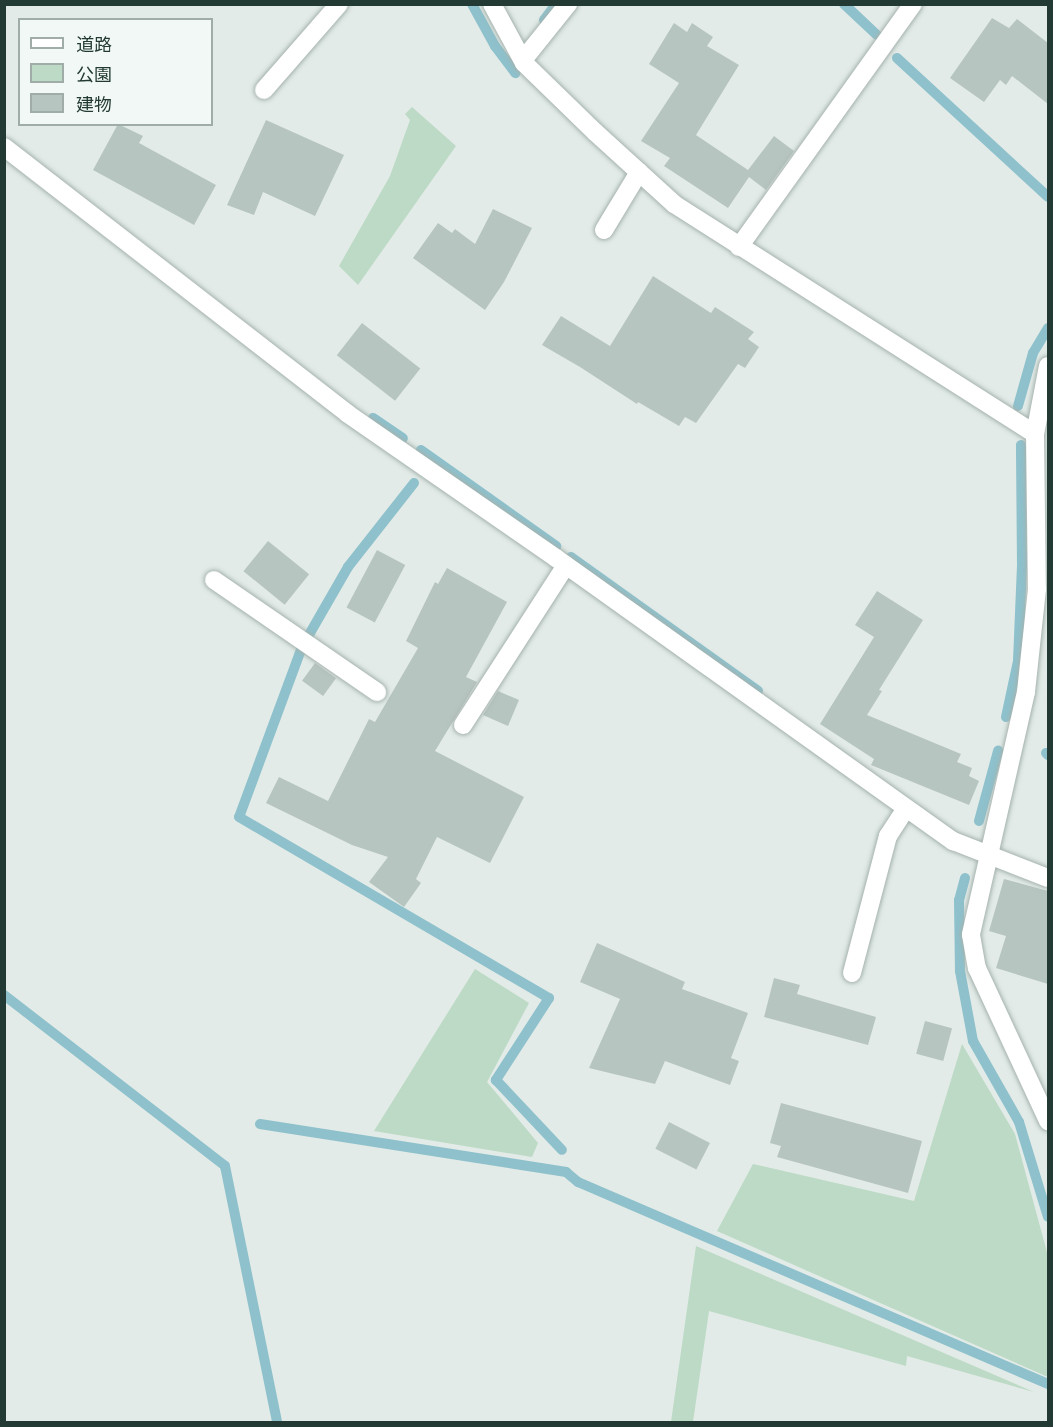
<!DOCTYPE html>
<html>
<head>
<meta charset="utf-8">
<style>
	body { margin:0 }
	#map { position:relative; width:1053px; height:1427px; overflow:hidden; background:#e2ebe7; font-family:Raleway,"Noto Sans JP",sans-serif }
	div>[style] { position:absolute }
	.green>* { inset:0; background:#bcdac5 }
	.stream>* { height:10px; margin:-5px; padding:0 5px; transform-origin:5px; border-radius:5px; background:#8ec1cc }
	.building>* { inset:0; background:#b7c5c0; transform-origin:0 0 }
	.roads { filter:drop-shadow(0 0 2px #a5b2ae) drop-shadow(0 0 2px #a5b2ae) }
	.minor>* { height:18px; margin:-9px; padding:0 9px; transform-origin:9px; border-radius:9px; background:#fff }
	span { translate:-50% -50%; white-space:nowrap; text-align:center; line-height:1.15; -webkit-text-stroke:5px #f2f8f5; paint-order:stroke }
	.frame { position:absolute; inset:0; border:6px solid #233a34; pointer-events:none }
	.legend { position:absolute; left:18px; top:18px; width:195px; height:108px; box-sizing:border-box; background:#f2f8f5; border:2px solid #9faca8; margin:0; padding:8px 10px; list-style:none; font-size:18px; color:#233a34 }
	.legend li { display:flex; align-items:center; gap:12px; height:30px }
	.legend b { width:30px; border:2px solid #9faca8 }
</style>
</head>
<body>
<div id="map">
	<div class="green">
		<i style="clip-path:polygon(412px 107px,456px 146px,358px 285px,339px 266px,390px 176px,410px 120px,405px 114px)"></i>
		<i style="clip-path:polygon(475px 969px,529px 1003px,487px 1082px,538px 1143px,532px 1157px,374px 1131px)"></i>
		<i style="clip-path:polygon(962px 1044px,1015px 1134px,1048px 1256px,1048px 1377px,717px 1231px,753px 1164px,914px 1201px)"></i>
		<i style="clip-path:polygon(696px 1246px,1034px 1392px,907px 1356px,906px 1366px,709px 1311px,693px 1422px,671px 1422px)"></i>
	</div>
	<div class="stream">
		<i style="left:472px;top:4px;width:48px;rotate:61.3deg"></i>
		<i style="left:495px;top:46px;width:34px;rotate:53deg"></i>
		<i style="left:844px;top:4px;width:45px;rotate:43.2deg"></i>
		<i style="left:544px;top:20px;width:20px;rotate:-53deg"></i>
		<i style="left:897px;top:58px;width:205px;rotate:42.6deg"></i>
		<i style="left:1018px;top:406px;width:55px;rotate:-74.2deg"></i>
		<i style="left:1033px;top:353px;width:29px;rotate:-59deg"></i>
		<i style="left:373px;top:418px;width:36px;rotate:34deg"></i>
		<i style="left:421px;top:450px;width:166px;rotate:35.4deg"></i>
		<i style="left:414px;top:483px;width:107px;rotate:128.2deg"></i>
		<i style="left:348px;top:567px;width:92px;rotate:119.9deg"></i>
		<i style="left:302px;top:647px;width:181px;rotate:110.3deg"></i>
		<i style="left:239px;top:817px;width:359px;rotate:30.3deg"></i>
		<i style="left:549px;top:998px;width:98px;rotate:122.9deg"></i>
		<i style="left:496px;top:1080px;width:96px;rotate:46.7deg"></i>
		<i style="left:571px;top:557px;width:230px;rotate:35.6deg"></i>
		<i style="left:1006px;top:717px;width:57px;rotate:-77.9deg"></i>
		<i style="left:1018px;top:661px;width:95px;rotate:-87.6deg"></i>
		<i style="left:1022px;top:566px;width:121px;rotate:-90.5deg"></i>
		<i style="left:1046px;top:753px;width:3px;rotate:45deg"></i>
		<i style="left:979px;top:821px;width:73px;rotate:-74.8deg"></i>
		<i style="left:965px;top:878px;width:23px;rotate:105deg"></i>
		<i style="left:959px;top:900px;width:71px;rotate:89.2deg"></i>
		<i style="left:960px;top:971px;width:71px;rotate:79.5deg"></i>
		<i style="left:973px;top:1041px;width:93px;rotate:60.4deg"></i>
		<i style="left:1019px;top:1122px;width:99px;rotate:73deg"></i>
		<i style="left:4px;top:995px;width:279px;rotate:37.7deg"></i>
		<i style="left:225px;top:1166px;width:261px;rotate:78.5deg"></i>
		<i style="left:260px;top:1124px;width:310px;rotate:8.9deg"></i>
		<i style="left:566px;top:1172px;width:16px;rotate:40deg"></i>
		<i style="left:578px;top:1182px;width:512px;rotate:23.26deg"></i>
	</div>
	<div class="building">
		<i style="clip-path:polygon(992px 18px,1009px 28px,1017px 19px,1048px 43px,1048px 104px,1012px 76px,1006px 85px,1000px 80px,984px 102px,950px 78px)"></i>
		<i style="clip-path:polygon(674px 23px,687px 32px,692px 23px,713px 37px,707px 46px,739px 65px,696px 135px,748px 170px,774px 136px,794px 151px,766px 190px,749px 177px,728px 208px,664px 166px,670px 158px,641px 141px,679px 83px,649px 64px)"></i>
		<i style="clip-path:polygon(266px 120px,344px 155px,315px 216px,263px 192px,254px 215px,227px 205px)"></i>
		<i style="clip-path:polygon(118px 124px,143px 136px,139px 143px,216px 185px,194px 225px,93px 170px)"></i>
		<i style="clip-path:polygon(493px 209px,532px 228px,504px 282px,485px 310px,413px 258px,438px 223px,452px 233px,455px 229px,475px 244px)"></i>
		<i style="clip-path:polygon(653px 276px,711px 313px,715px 307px,754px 332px,748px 339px,759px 347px,745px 368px,738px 364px,696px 423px,685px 417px,679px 426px,638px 402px,637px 404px,580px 367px,542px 345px,561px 316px,610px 346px)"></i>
		<i style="left:362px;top:323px;width:74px;height:41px;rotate:38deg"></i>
		<i style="left:268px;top:541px;width:53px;height:39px;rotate:39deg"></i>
		<i style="left:377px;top:550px;width:32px;height:65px;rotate:28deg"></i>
		<i style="clip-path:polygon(447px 568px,507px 602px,466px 677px,477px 682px,435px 751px,524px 797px,490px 863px,437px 837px,416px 879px,421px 883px,404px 907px,369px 882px,388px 857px,352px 845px,266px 803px,279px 777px,328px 801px,369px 719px,375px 722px,418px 648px,406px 641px,435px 582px,438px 584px)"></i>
		<i style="clip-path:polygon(877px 591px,923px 620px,879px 690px,882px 691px,867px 715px,961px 754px,957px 762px,972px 768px,969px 776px,979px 781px,969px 805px,871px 765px,874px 759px,820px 724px,874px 637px,855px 625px)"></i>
		<i style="left:315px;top:663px;width:26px;height:22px;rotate:36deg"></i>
		<i style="clip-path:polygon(498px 691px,519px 700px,508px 726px,483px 715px)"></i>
		<i style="clip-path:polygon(1004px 879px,1048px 891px,1048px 984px,996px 968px,1006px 936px,989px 931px)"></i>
		<i style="clip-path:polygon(597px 943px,685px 982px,682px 989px,748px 1013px,731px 1058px,739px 1061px,730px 1085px,665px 1061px,655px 1084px,589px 1068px,620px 999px,580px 982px)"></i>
		<i style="clip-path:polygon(774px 978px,800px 985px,797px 994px,876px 1017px,868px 1045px,764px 1017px)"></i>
		<i style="left:925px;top:1021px;width:28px;height:34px;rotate:15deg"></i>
		<i style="clip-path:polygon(781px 1103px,922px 1141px,908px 1193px,777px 1157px,781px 1146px,770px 1143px)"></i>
		<i style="left:669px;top:1122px;width:46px;height:30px;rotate:27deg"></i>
	</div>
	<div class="roads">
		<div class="minor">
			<i style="left:492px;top:4px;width:67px;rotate:61.5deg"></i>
			<i style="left:524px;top:63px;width:99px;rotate:44.2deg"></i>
			<i style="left:595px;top:132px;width:107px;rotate:42.3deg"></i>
			<i style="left:674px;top:204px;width:428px;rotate:32.5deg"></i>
			<i style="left:523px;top:60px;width:72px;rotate:-51.2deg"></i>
			<i style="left:264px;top:90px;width:114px;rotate:-48.9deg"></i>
			<i style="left:4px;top:147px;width:435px;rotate:37.8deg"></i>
			<i style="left:348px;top:414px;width:253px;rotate:34.7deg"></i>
			<i style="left:556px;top:558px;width:488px;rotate:35.5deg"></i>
			<i style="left:953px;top:841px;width:102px;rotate:21.3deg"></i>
			<i style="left:604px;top:230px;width:68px;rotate:-58.9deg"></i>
			<i style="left:739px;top:247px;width:299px;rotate:-54.4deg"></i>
			<i style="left:1048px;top:366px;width:69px;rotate:100.8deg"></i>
			<i style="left:1035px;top:434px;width:155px;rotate:89.3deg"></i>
			<i style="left:1037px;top:589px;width:104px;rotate:96.1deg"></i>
			<i style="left:1026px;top:692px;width:249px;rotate:102.8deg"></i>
			<i style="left:971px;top:935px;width:34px;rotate:80deg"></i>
			<i style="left:977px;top:968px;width:169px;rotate:65.1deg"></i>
			<i style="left:214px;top:580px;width:198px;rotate:34.5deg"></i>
			<i style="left:463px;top:725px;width:190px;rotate:-57.2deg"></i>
			<i style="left:852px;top:973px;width:142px;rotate:-75.3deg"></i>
			<i style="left:888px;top:836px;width:33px;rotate:-57deg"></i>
		</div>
	</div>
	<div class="frame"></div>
	<ul class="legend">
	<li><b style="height:8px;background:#fff"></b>道路</li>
	<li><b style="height:16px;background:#bcdac5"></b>公園</li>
	<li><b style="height:16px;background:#b7c5c0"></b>建物</li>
	</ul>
</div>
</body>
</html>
